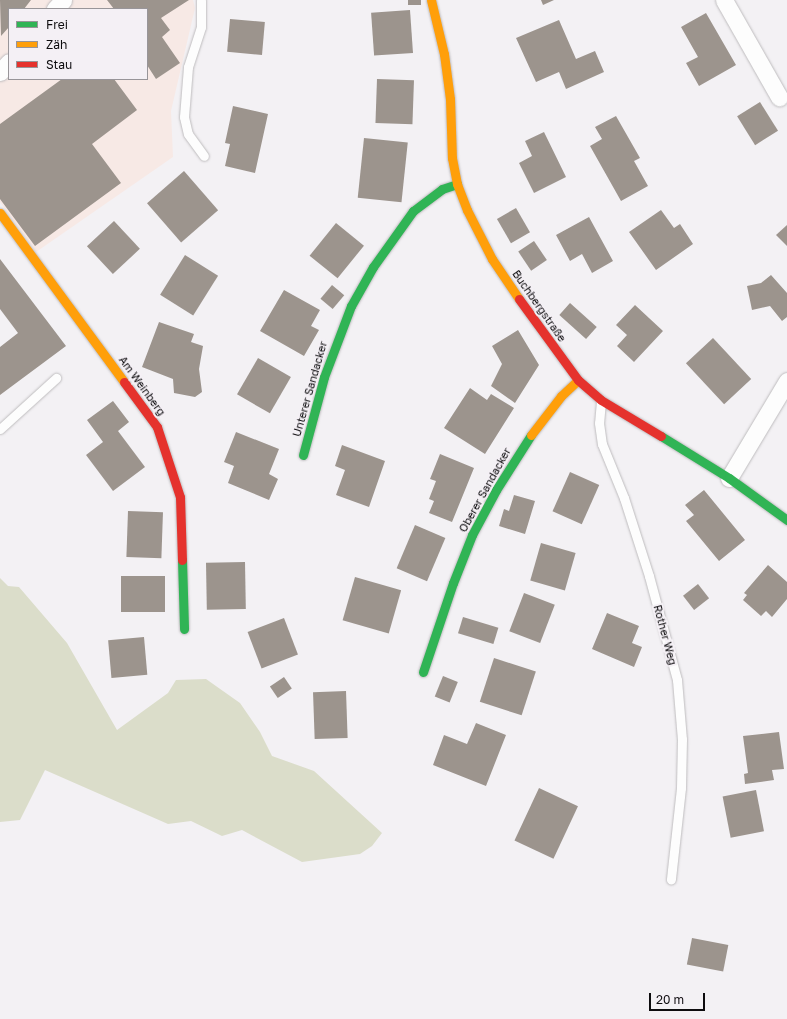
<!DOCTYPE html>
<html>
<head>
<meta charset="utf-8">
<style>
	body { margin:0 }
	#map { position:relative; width:787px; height:1019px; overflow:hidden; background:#f3f1f4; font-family:"Golos Text",sans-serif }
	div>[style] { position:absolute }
	.commercial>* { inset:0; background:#f7e9e5 }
	.green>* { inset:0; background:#dbddca }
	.building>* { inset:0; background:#9c948d; transform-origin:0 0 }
	.roads { filter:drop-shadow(0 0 1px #bebcbe) drop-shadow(0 0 1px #bebcbe) }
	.lane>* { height:9px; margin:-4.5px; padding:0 4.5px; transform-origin:4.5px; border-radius:4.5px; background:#fdfdfd }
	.street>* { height:17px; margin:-8.5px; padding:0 8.5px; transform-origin:8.5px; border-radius:8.5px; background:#fdfdfd }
	.fast>* { height:9px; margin:-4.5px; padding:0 4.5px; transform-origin:4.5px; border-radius:4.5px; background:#30b455 }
	.slow>* { height:9px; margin:-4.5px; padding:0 4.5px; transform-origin:4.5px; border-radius:4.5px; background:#ff9f0a }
	.jam>* { height:9px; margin:-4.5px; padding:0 4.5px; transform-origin:4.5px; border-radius:4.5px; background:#e5322d }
	span { translate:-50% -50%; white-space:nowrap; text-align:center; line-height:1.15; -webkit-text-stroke:4px #f4f0f5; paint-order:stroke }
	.street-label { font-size:11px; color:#0d0c0e }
	.legend { position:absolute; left:8px; top:8px; width:140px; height:72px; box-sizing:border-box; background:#f4f0f5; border:1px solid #989599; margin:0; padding:5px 7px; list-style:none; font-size:12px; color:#0d0c0e }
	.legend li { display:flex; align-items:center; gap:8px; height:20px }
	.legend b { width:20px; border:1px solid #989599 }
	.scale { position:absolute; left:649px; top:993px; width:56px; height:18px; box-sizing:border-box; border:2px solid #0d0c0e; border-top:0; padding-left:5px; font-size:12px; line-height:14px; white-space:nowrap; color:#0d0c0e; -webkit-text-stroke:3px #f4f0f5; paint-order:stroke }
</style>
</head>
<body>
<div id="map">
	<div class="commercial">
		<i style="clip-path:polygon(evenodd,0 0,193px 0,195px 8px,171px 111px,173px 157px,36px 252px,0 202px,0 0,9px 9px,147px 9px,147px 79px,9px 79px,9px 9px)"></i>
	</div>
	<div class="green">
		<i style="clip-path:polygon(0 578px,8px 586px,19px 587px,67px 643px,117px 730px,168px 693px,176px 680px,206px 679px,240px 703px,260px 732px,272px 756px,314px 771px,382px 833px,372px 846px,360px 854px,302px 862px,242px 830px,222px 836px,191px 821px,168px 824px,45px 770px,20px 820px,0 822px)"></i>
	</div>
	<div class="building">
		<i style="clip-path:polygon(0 0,31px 0,24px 9px,9px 9px,9px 27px,1px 36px)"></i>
		<i style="clip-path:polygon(107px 0,189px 0,161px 18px,170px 30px,162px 37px,180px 63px,156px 79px,147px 65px,147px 9px,114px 9px)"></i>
		<i style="left:408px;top:0;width:13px;height:5px"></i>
		<i style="clip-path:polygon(541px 0,554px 0,543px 5px)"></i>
		<i style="left:410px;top:10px;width:43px;height:39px;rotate:86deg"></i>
		<i style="clip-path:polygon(706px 13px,736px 65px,699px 86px,686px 63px,698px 57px,681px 27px)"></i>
		<i style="left:230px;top:19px;width:35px;height:33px;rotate:5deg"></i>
		<i style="clip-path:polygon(559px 20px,576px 59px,595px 51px,604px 72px,566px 89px,559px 72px,536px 82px,516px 38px)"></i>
		<i style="clip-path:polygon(62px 79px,114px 79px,137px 110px,92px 144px,121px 183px,35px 246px,0 199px,0 124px)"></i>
		<i style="left:377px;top:79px;width:37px;height:44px;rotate:2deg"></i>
		<i style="left:760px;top:102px;width:34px;height:27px;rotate:58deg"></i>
		<i style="clip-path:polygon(233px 106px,268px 114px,255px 173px,225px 166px,230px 144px,225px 143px)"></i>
		<i style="clip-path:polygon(616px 116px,640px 158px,634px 161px,648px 186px,621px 201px,590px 146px,602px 139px,595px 127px)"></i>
		<i style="clip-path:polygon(544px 132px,566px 177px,534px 193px,519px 163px,532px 156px,525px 141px)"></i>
		<i style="left:364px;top:138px;width:44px;height:60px;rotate:6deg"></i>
		<i style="left:184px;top:171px;width:52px;height:49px;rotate:49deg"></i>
		<i style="left:516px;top:208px;width:28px;height:22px;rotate:60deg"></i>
		<i style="clip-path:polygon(661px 210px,674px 228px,680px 224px,693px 244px,656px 270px,629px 232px)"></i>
		<i style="clip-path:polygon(589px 217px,613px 261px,592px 273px,582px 254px,570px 261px,556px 235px)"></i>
		<i style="left:114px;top:221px;width:38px;height:37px;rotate:47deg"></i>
		<i style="left:336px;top:223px;width:36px;height:42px;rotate:39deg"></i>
		<i style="clip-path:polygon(787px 225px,787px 246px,776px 235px)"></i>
		<i style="left:534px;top:241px;width:23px;height:19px;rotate:56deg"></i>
		<i style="left:185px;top:255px;width:39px;height:47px;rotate:32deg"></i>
		<i style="clip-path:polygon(0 259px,66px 346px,0 395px,0 347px,18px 333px,0 309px)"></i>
		<i style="clip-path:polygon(771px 275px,787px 293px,787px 317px,782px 321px,770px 306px,752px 310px,747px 286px,761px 283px)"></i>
		<i style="left:332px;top:285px;width:16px;height:18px;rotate:40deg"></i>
		<i style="clip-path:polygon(284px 290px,320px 310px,311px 326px,319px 330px,304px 356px,260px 331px)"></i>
		<i style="left:570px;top:303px;width:36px;height:16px;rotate:42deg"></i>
		<i style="clip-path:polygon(635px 305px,663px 331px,634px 362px,617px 346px,627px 335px,616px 325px)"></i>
		<i style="clip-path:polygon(159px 322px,194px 334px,191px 342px,203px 346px,199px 369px,202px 392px,195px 397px,174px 393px,173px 379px,142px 367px)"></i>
		<i style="clip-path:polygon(518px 330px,539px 365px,515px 403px,491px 386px,502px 364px,492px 346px)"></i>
		<i style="left:713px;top:338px;width:56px;height:37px;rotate:47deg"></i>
		<i style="left:258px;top:358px;width:38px;height:42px;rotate:30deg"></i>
		<i style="clip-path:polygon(470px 388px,487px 400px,491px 394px,514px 408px,485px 454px,444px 428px)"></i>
		<i style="clip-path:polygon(113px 401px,129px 422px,118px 431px,145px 467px,113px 491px,86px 455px,103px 442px,87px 420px)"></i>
		<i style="clip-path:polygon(236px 432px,279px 449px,269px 474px,278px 479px,269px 500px,228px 483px,234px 466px,224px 462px)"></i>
		<i style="clip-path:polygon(342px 445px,385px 461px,369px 507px,336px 495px,345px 470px,335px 466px)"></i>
		<i style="clip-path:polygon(440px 454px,474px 468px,452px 522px,429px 513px,434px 501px,429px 499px,436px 481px,430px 479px)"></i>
		<i style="left:570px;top:472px;width:32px;height:43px;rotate:24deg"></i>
		<i style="clip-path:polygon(704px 490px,745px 540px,719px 561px,686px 521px,694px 515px,685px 505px)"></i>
		<i style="clip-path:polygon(514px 495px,535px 501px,525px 534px,499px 526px,504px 509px,509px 511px)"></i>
		<i style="left:128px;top:511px;width:35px;height:46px;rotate:2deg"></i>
		<i style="left:415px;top:525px;width:33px;height:47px;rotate:23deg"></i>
		<i style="left:541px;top:543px;width:36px;height:39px;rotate:16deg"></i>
		<i style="left:245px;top:562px;width:47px;height:39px;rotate:89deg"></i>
		<i style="clip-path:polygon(768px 565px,787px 582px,787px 599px,772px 617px,766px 611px,761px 616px,743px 600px,747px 595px,744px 593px)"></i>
		<i style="left:121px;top:576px;width:44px;height:36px"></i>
		<i style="left:355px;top:577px;width:48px;height:45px;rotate:16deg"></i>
		<i style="left:698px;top:584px;width:18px;height:19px;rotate:52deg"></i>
		<i style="left:524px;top:593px;width:33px;height:41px;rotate:21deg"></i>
		<i style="clip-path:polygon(607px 613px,639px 626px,632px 643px,642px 647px,634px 667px,592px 649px)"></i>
		<i style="left:463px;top:617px;width:37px;height:17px;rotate:17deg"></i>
		<i style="left:284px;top:618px;width:39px;height:39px;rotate:69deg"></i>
		<i style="left:144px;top:637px;width:38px;height:36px;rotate:85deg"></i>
		<i style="left:494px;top:658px;width:44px;height:46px;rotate:18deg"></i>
		<i style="left:443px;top:676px;width:16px;height:22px;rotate:22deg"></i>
		<i style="left:284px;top:677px;width:14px;height:17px;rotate:56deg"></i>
		<i style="left:346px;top:691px;width:47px;height:33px;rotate:88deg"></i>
		<i style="clip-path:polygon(476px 723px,506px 735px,486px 786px,433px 765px,444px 735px,467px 744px)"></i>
		<i style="clip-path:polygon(779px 732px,784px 769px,772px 770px,774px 780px,745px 784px,744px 774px,748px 773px,743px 736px)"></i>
		<i style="left:539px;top:788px;width:43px;height:58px;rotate:25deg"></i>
		<i style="left:756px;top:790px;width:42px;height:34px;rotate:79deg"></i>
		<i style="left:692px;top:938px;width:37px;height:27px;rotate:11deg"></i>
	</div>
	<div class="roads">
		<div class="lane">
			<i style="left:201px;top:0;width:27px;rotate:90deg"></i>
			<i style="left:201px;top:27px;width:42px;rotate:108deg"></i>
			<i style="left:188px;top:67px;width:50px;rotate:94.6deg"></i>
			<i style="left:184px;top:117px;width:17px;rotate:77deg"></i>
			<i style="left:188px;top:134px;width:27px;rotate:54deg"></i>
			<i style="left:601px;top:401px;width:22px;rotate:95deg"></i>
			<i style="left:599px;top:423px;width:21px;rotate:82deg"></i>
			<i style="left:602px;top:444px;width:58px;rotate:67.8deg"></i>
			<i style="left:624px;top:498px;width:82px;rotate:72.2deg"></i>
			<i style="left:649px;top:576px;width:108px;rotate:74.9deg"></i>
			<i style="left:677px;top:680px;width:59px;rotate:85.2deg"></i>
			<i style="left:682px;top:739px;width:49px;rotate:91.2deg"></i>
			<i style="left:681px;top:788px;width:92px;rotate:96.3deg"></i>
			<i style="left:0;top:429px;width:76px;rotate:-42.3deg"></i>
		</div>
		<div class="street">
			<i style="left:724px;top:0;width:112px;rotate:60.4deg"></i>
			<i style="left:55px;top:9px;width:12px;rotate:-48deg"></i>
			<i style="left:0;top:72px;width:13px;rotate:-48deg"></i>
			<i style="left:729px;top:478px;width:113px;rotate:-59.1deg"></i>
		</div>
		<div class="fast">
			<i style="left:661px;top:436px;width:80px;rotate:31.7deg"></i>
			<i style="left:729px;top:478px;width:72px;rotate:35.9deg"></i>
			<i style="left:303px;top:455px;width:81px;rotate:-74.9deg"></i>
			<i style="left:324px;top:377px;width:76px;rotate:-69.2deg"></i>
			<i style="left:351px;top:306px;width:45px;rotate:-60.6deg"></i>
			<i style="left:373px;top:267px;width:69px;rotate:-54.5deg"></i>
			<i style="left:413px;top:211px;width:36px;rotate:-37deg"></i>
			<i style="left:442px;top:189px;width:16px;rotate:-18deg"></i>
			<i style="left:182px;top:560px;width:69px;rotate:88.3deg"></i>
			<i style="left:423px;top:672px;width:94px;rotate:-71.4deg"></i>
			<i style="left:453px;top:583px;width:52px;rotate:-68.4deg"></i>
			<i style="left:472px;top:535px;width:51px;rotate:-61.9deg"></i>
			<i style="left:496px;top:490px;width:65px;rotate:-57.5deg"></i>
		</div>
		<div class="slow">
			<i style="left:431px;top:0;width:56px;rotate:76.5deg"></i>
			<i style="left:444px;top:54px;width:45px;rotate:82.4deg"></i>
			<i style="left:450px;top:99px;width:59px;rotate:88.1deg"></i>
			<i style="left:452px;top:158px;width:26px;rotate:79deg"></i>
			<i style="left:457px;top:184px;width:28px;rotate:69deg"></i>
			<i style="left:467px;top:210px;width:55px;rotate:63deg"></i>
			<i style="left:492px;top:259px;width:48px;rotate:56deg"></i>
			<i style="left:0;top:213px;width:210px;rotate:53.7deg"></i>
			<i style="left:531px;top:435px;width:49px;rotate:-52.4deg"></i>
			<i style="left:561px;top:396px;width:23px;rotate:-43deg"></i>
		</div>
		<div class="jam">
			<i style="left:519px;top:299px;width:100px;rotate:53.9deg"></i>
			<i style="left:578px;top:380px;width:30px;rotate:41deg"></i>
			<i style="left:601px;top:400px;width:70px;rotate:31deg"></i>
			<i style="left:124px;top:382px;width:56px;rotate:53.7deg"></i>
			<i style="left:157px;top:427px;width:74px;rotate:71.8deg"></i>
			<i style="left:180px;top:497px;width:63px;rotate:88.2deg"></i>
		</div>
	</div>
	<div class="street-label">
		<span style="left:539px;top:306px;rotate:55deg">Buchbergstraße</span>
		<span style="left:142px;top:386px;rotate:54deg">Am Weinberg</span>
		<span style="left:310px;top:389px;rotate:-74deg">Unterer Sandacker</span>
		<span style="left:485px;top:490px;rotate:-61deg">Oberer Sandacker</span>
		<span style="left:665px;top:635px;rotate:75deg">Rother Weg</span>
	</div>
	<ul class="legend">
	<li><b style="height:5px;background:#30b455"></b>Frei</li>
	<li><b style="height:5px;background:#ff9f0a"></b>Zäh</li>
	<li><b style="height:5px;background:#e5322d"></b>Stau</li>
	</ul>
	<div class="scale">20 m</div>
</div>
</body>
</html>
